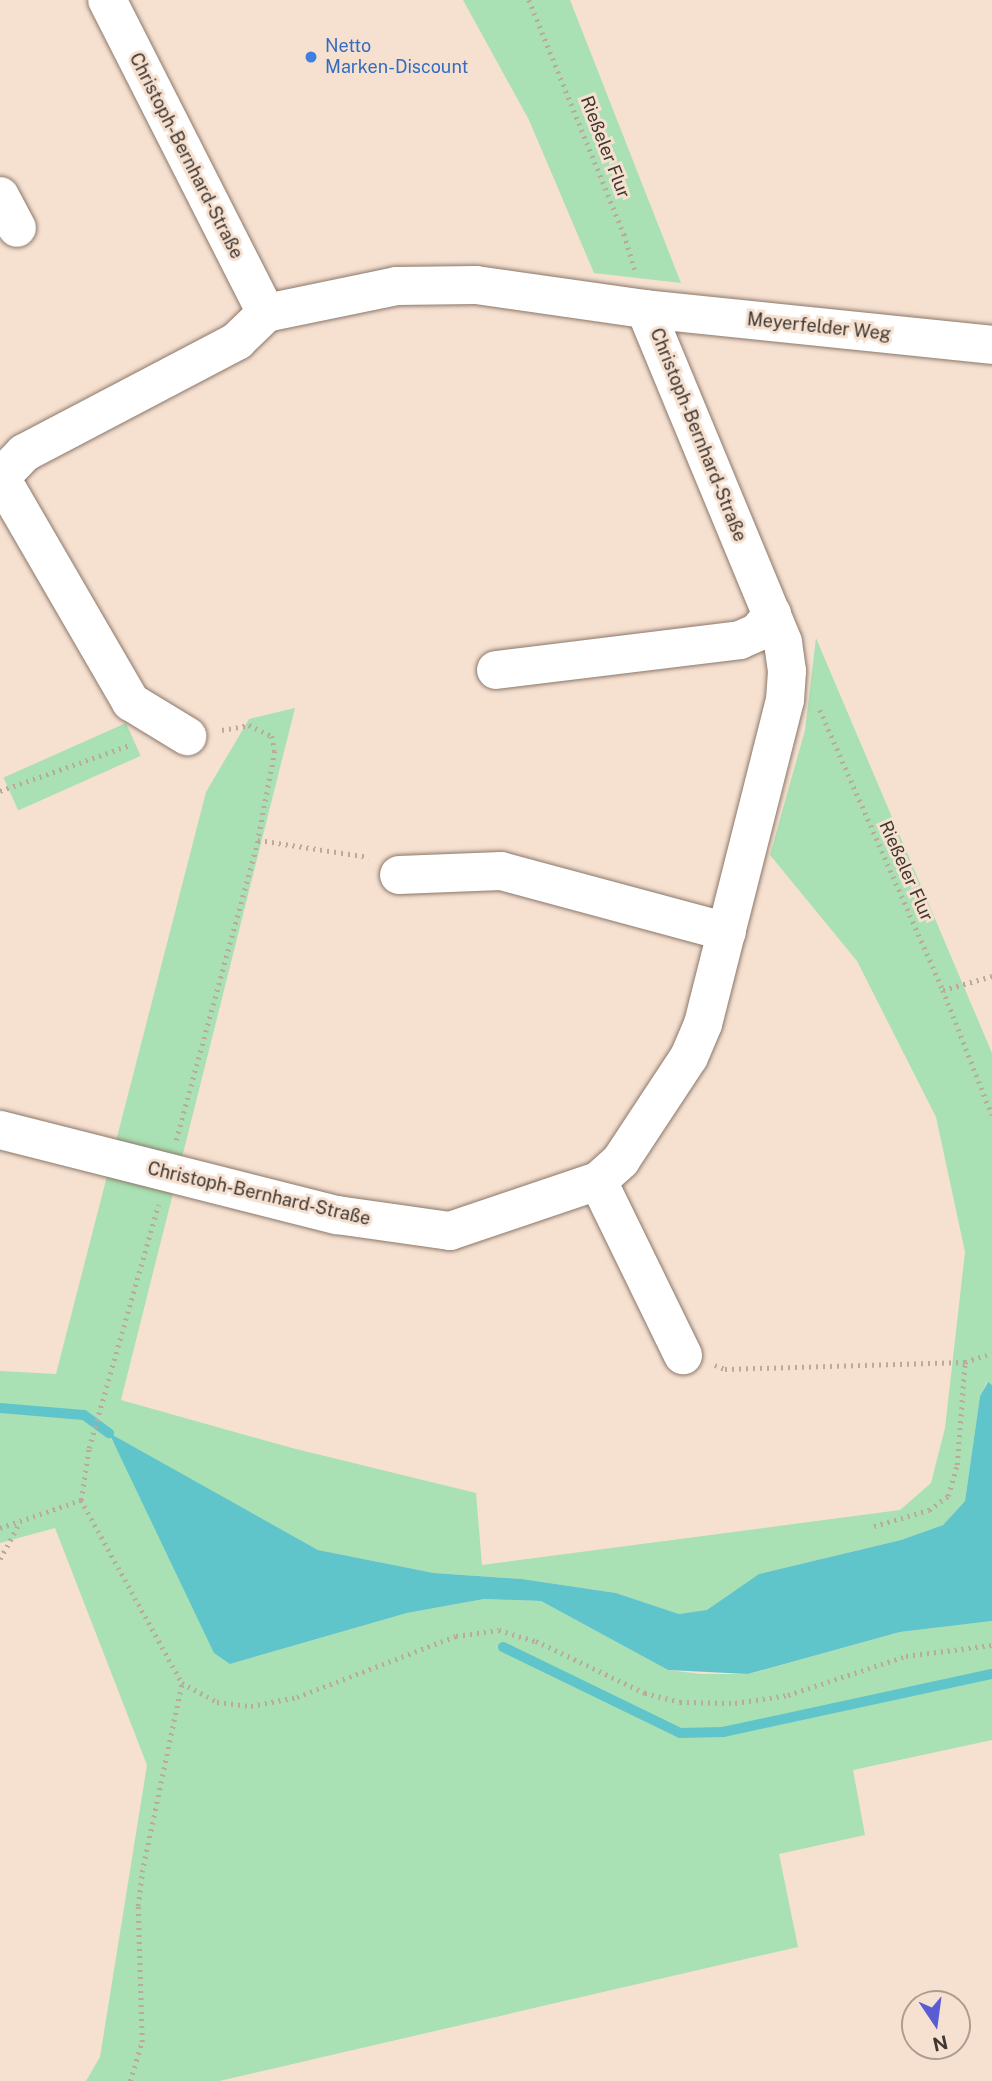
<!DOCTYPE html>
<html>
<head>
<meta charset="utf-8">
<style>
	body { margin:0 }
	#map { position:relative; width:992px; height:2081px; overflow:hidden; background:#f6e1d1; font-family:"Public Sans",sans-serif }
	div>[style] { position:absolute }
	.green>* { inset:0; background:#a9e0b4; transform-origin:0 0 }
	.water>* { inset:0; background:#5fc5ca }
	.stream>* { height:10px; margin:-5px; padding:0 5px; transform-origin:5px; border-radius:5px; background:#5fc5ca }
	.path>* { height:4.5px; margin-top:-2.25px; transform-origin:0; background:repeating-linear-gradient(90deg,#baa99c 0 2px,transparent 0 7px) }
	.roads { filter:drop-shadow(0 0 2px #8b7769) drop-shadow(0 0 2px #8b7769) }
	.minor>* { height:38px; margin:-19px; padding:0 19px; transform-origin:19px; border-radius:19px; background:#fff }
	.dots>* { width:19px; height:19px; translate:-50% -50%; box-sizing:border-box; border:4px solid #f6e1d1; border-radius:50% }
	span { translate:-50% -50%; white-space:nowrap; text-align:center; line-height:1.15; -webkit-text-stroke:6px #f6e1d1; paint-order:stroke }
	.shop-label { font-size:18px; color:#366cbe }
	.left { translate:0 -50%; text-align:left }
	.street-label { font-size:18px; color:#403731 }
	.north { position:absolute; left:901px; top:1990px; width:70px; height:70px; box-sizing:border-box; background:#f6e1d1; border:2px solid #ad9d91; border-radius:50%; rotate:167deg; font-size:19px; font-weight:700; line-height:28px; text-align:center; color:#403731 }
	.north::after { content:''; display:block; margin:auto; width:24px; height:32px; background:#5a5cd3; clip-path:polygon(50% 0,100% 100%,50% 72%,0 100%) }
</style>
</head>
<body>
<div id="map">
	<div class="green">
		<i style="clip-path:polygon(463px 0,570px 0,681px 283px,594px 273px,529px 120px)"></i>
		<i style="clip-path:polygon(816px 638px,992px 1053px,992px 1385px,987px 1382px,980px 1396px,965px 1501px,943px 1525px,901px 1540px,759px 1574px,707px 1611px,679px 1614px,616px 1593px,522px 1579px,434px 1573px,318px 1550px,109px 1434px,230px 1664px,407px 1613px,484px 1599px,541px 1601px,668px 1670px,701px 1674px,749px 1674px,900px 1632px,992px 1621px,992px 1740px,853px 1770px,865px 1835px,779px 1854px,798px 1947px,219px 2081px,86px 2081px,100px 2057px,147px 1765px,55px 1528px,0 1543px,0 1371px,56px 1374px,206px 792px,249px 719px,295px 708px,121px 1400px,292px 1448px,476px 1493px,482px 1565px,900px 1510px,931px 1483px,945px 1428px,965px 1252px,936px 1117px,857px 961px,770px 855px,805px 730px)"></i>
		<i style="left:126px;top:723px;width:36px;height:134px;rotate:66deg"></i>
	</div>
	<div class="water">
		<i style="clip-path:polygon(988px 1382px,992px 1385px,992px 1621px,900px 1632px,748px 1674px,668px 1670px,541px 1601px,484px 1599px,407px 1613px,230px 1664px,214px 1653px,109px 1433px,318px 1550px,434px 1573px,522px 1579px,616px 1593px,679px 1614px,707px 1610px,759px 1574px,901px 1540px,943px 1525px,965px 1501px,980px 1396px)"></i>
	</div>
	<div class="stream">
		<i style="left:0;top:1408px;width:84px;rotate:4.8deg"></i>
		<i style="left:84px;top:1415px;width:31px;rotate:36deg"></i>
		<i style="left:503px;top:1647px;width:197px;rotate:25.9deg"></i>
		<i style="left:680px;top:1733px;width:43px;rotate:-1.3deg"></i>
		<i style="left:723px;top:1732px;width:275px;rotate:-12.2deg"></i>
	</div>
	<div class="path">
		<i style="left:529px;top:0;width:253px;rotate:67.9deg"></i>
		<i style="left:624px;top:234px;width:39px;rotate:73deg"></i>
		<i style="left:820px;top:710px;width:306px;rotate:66.3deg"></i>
		<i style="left:943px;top:990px;width:134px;rotate:68.6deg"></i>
		<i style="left:222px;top:730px;width:27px;rotate:-10deg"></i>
		<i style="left:249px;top:725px;width:25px;rotate:26deg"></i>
		<i style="left:272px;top:736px;width:15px;rotate:79deg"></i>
		<i style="left:275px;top:751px;width:91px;rotate:100.8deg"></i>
		<i style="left:258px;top:840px;width:112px;rotate:8.7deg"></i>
		<i style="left:0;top:791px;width:138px;rotate:-19.5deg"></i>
		<i style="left:943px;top:990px;width:51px;rotate:-15.9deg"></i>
		<i style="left:176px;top:1140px;width:311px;rotate:-74.7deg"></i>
		<i style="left:715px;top:1365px;width:11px;rotate:22deg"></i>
		<i style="left:725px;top:1369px;width:240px;rotate:-1.7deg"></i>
		<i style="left:965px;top:1362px;width:28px;rotate:-18deg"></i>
		<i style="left:81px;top:1500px;width:53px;rotate:-81.3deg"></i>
		<i style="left:89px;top:1448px;width:253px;rotate:-74.1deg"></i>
		<i style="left:874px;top:1526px;width:57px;rotate:-16.2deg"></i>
		<i style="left:929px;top:1510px;width:24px;rotate:-36deg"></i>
		<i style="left:948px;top:1496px;width:32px;rotate:-74deg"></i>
		<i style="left:957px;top:1465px;width:103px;rotate:-85.6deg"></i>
		<i style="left:0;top:1528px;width:86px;rotate:-19.1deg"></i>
		<i style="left:81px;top:1500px;width:209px;rotate:61.1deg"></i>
		<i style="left:182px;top:1683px;width:40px;rotate:28deg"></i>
		<i style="left:217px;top:1702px;width:34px;rotate:7deg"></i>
		<i style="left:251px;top:1706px;width:47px;rotate:-11.1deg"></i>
		<i style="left:297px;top:1697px;width:170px;rotate:-21deg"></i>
		<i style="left:456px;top:1636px;width:43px;rotate:-7.9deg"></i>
		<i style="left:499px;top:1630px;width:39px;rotate:17deg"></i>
		<i style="left:536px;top:1641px;width:121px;rotate:25.5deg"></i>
		<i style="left:645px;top:1693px;width:36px;rotate:14deg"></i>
		<i style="left:680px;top:1702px;width:55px;rotate:1deg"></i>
		<i style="left:735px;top:1703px;width:54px;rotate:-8.6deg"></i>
		<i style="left:788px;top:1695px;width:124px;rotate:-18.3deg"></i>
		<i style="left:906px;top:1656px;width:87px;rotate:-7.3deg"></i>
		<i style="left:0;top:1559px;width:42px;rotate:-61.6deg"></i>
		<i style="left:130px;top:2081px;width:41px;rotate:-72.9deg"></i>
		<i style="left:142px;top:2042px;width:136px;rotate:-91.7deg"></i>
		<i style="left:138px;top:1906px;width:34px;rotate:-83deg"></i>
		<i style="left:142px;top:1872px;width:193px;rotate:-78.1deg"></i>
	</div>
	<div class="roads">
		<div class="minor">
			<i style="left:0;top:196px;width:36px;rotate:62deg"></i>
			<i style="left:266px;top:313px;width:133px;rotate:-11.7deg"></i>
			<i style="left:396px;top:286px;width:80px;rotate:-0.7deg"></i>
			<i style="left:476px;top:285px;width:171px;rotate:8.1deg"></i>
			<i style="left:645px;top:309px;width:349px;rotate:5.9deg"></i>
			<i style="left:0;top:478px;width:35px;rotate:-46deg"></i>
			<i style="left:24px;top:453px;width:241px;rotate:-27.7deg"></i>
			<i style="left:237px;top:341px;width:40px;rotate:-44deg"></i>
			<i style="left:266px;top:313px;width:351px;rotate:-116.9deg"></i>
			<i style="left:1px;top:478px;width:259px;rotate:59.9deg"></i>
			<i style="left:131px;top:702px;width:66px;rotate:31.3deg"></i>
			<i style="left:496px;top:670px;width:246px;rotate:-7deg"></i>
			<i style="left:740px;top:640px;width:20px;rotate:-24deg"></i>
			<i style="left:758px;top:632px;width:23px;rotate:-52deg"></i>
			<i style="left:399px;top:875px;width:102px;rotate:-2.2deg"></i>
			<i style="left:501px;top:871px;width:234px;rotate:15.1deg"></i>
			<i style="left:0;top:1130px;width:348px;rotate:14.2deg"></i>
			<i style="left:337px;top:1215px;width:114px;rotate:8.1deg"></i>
			<i style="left:450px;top:1231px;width:156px;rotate:-18.7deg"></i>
			<i style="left:598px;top:1181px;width:31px;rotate:-42deg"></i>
			<i style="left:621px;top:1160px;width:123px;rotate:-56.6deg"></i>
			<i style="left:689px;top:1057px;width:36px;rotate:-67deg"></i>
			<i style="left:703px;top:1024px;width:334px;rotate:-75.8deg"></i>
			<i style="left:785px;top:700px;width:29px;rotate:-86deg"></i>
			<i style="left:787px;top:671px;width:29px;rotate:-98deg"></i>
			<i style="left:783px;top:642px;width:360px;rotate:-112.5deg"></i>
			<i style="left:598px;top:1181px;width:194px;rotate:64deg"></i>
		</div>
	</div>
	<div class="dots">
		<i style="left:311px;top:57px;background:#3f7fe0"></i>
	</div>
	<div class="shop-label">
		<span class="left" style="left:325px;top:57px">Netto<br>Marken-Discount</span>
	</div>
	<div class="street-label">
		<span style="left:605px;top:147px;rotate:69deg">Rießeler Flur</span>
		<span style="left:186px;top:156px;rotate:63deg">Christoph-Bernhard-Straße</span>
		<span style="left:819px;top:327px;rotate:6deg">Meyerfelder Weg</span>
		<span style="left:698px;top:435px;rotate:68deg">Christoph-Bernhard-Straße</span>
		<span style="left:906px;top:871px;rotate:66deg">Rießeler Flur</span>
		<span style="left:259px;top:1194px;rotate:13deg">Christoph-Bernhard-Straße</span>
	</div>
	<div class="north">N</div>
</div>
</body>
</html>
